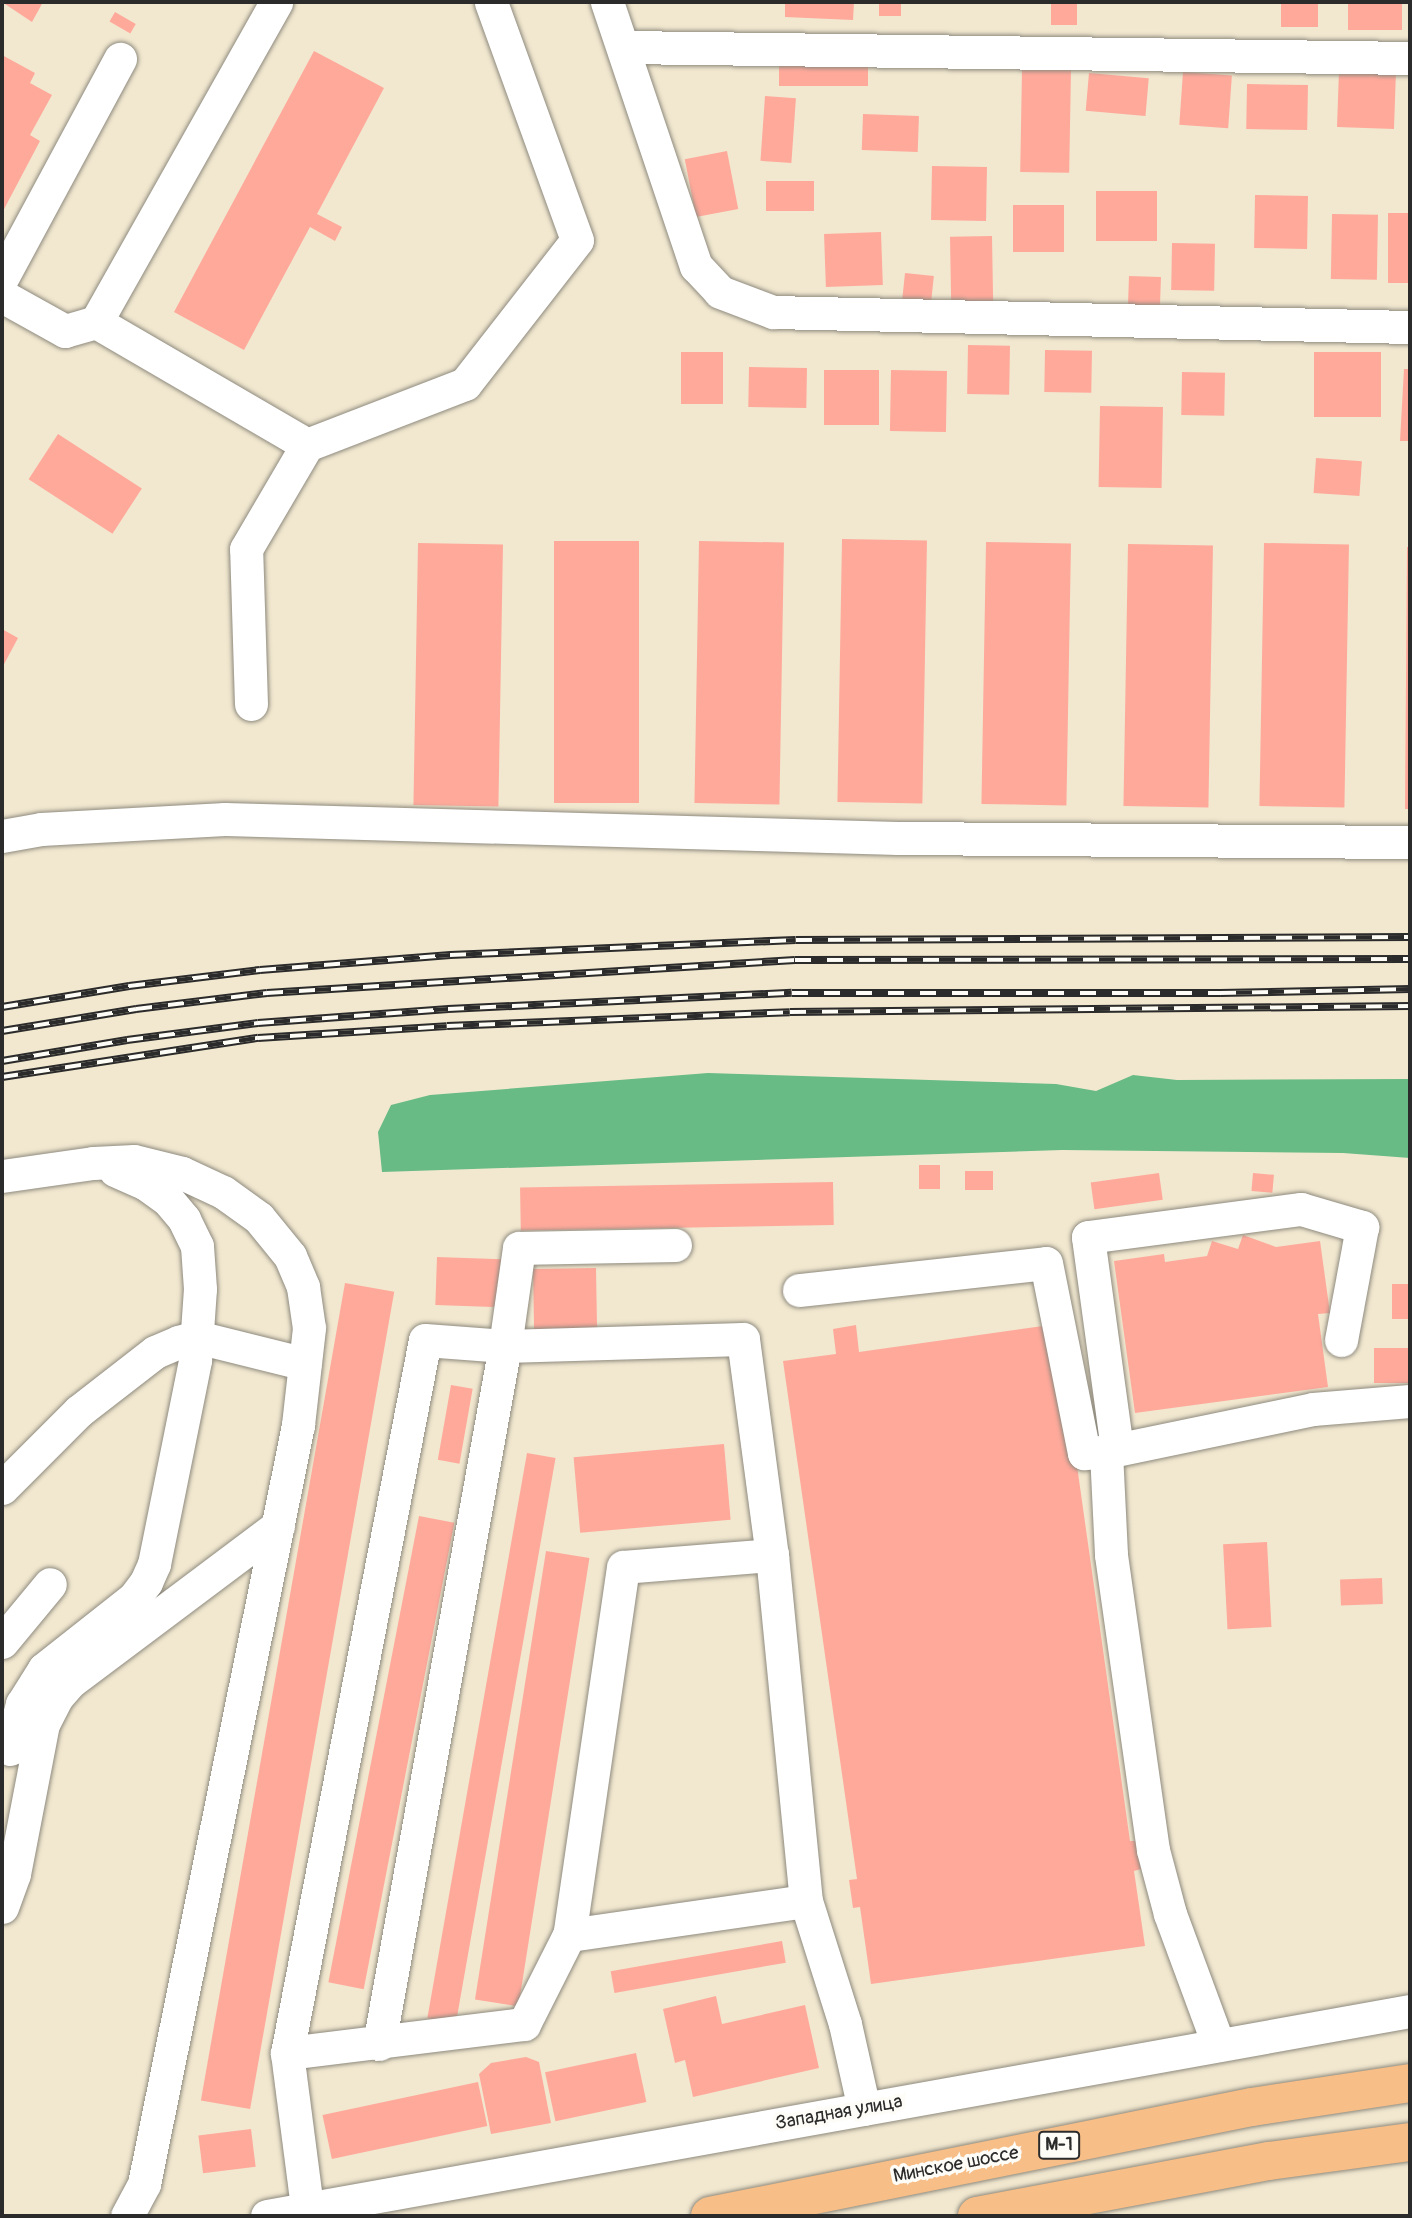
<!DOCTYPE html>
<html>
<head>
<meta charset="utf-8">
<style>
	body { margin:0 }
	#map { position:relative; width:1412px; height:2218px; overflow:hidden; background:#f2e8d0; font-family:Pangolin,sans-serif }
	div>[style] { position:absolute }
	.forest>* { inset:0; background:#69bb86 }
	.building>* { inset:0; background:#ffa99b; transform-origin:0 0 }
	.roads { filter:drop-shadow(0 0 2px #8e8a7e) drop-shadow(0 0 2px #8e8a7e) }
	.minor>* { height:33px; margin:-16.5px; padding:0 16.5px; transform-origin:16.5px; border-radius:16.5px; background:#fff }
	.highway>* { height:38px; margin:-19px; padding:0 19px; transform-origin:19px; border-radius:19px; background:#f7be87 }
	.rail>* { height:8px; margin-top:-4px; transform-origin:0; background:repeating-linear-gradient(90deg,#fdfcf7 0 16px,#2b2b2b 0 32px); box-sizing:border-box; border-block:2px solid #2b2b2b }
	span { translate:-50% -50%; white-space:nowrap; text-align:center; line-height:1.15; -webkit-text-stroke:7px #fdfcf7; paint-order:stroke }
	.shield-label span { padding:2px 5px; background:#fdfcf7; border:2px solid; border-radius:5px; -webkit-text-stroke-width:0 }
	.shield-label { font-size:18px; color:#2b2b2b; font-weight:700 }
	.street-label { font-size:19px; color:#2b2b2b }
	.frame { position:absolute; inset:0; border:4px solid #2b2b2b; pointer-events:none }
</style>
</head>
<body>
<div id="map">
	<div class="forest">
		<i style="clip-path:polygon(708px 1073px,1056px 1084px,1096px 1091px,1133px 1075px,1177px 1080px,1410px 1079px,1410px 1158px,1343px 1153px,1062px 1150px,382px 1172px,378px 1132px,391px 1105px,430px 1095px)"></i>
	</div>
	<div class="building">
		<i style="clip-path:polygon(2px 2px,43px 2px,32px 22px)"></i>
		<i style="clip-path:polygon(785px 2px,854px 2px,853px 20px,785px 17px)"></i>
		<i style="left:879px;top:2px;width:22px;height:14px"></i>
		<i style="left:1051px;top:2px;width:26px;height:23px"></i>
		<i style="left:1281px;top:2px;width:37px;height:25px"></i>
		<i style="left:1348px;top:2px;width:54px;height:28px"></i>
		<i style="left:115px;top:12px;width:24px;height:11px;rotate:30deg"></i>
		<i style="clip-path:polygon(314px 51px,384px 88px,317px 214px,342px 227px,335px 241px,310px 227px,244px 350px,174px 312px)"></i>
		<i style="clip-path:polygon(2px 55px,35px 73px,30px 83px,52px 95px,30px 135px,40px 141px,2px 213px)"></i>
		<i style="left:779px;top:59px;width:89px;height:27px"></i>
		<i style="left:1022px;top:69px;width:49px;height:103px;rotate:1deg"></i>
		<i style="left:1339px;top:70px;width:57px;height:57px;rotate:2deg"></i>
		<i style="left:1183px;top:72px;width:49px;height:53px;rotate:4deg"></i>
		<i style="left:1089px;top:73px;width:60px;height:38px;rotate:5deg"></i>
		<i style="left:1247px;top:84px;width:61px;height:45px;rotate:1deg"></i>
		<i style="left:765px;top:96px;width:31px;height:65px;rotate:4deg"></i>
		<i style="left:863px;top:114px;width:56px;height:36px;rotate:2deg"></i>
		<i style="left:727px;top:151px;width:59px;height:43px;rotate:79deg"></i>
		<i style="left:932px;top:166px;width:55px;height:54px;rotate:1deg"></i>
		<i style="left:766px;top:181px;width:48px;height:30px"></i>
		<i style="left:1157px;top:191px;width:50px;height:61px;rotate:90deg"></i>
		<i style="left:1255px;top:195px;width:53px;height:53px;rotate:1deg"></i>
		<i style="left:1013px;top:205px;width:51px;height:47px"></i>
		<i style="left:1388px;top:213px;width:22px;height:70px"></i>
		<i style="left:1332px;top:214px;width:46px;height:65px;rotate:1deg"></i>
		<i style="left:881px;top:232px;width:53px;height:57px;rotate:88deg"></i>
		<i style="left:992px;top:236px;width:65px;height:42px;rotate:89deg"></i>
		<i style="left:1172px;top:243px;width:43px;height:47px;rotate:1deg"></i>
		<i style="left:905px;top:273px;width:29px;height:27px;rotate:6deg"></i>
		<i style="left:1129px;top:276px;width:32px;height:33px;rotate:2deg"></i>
		<i style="left:968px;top:345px;width:42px;height:49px;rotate:1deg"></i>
		<i style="left:1045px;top:350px;width:47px;height:42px;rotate:1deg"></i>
		<i style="left:681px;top:352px;width:42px;height:52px"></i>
		<i style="left:1314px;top:352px;width:67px;height:65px"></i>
		<i style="left:749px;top:367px;width:58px;height:40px;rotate:1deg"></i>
		<i style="clip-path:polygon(1404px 369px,1410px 369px,1410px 441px,1400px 441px)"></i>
		<i style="left:824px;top:370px;width:55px;height:55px"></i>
		<i style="left:891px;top:370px;width:56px;height:61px;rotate:1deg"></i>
		<i style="left:1182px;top:372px;width:43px;height:43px;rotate:1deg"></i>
		<i style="left:1100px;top:406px;width:63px;height:81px;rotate:1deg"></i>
		<i style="left:58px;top:434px;width:100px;height:54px;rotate:33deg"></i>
		<i style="left:1316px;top:458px;width:46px;height:35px;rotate:4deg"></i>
		<i style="left:842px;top:539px;width:85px;height:263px;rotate:1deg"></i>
		<i style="left:554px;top:541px;width:85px;height:262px"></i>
		<i style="left:699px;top:541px;width:85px;height:262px;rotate:1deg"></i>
		<i style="left:986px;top:542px;width:85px;height:262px;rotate:1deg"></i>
		<i style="left:418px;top:543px;width:85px;height:262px;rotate:1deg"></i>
		<i style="left:1264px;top:543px;width:85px;height:263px;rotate:1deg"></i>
		<i style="left:1128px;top:544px;width:85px;height:262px;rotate:1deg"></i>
		<i style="clip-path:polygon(1407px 547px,1410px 547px,1410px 809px,1405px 809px)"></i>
		<i style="clip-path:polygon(2px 629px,18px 638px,2px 668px)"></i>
		<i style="left:919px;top:1165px;width:21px;height:24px"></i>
		<i style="left:965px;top:1171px;width:28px;height:19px"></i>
		<i style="left:1159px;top:1173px;width:27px;height:69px;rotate:82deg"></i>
		<i style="left:1253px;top:1173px;width:21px;height:18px;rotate:5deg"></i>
		<i style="left:833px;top:1182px;width:43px;height:313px;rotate:89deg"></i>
		<i style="clip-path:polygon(1243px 1235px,1276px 1247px,1320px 1241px,1330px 1313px,1318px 1314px,1328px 1387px,1135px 1413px,1114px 1261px,1164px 1254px,1165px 1262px,1207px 1256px,1212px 1241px,1238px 1249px)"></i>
		<i style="left:437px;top:1257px;width:65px;height:48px;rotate:2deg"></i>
		<i style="left:596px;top:1268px;width:62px;height:63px;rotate:89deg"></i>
		<i style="left:345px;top:1283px;width:50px;height:830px;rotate:10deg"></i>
		<i style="left:1392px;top:1284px;width:18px;height:35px"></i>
		<i style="clip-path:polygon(1057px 1324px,1130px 1841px,1137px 1841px,1141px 1869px,1134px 1871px,1145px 1946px,871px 1984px,860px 1907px,853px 1908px,849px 1880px,857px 1879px,783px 1361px,836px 1354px,833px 1329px,856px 1325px,859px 1352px)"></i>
		<i style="left:1410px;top:1348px;width:35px;height:36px;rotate:90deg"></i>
		<i style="left:451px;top:1385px;width:22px;height:76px;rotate:10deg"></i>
		<i style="left:724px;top:1444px;width:76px;height:151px;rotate:85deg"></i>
		<i style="left:527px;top:1453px;width:29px;height:574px;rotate:10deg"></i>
		<i style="left:419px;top:1516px;width:36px;height:475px;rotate:11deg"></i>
		<i style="left:1267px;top:1542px;width:85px;height:44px;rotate:87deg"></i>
		<i style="left:546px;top:1551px;width:44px;height:454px;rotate:9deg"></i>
		<i style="left:1382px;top:1578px;width:26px;height:42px;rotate:88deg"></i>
		<i style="left:782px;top:1941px;width:22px;height:174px;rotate:80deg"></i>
		<i style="clip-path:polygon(716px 1996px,722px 2024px,805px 2005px,819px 2068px,693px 2097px,685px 2060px,675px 2063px,663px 2009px)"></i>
		<i style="left:636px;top:2053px;width:50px;height:93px;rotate:78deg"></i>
		<i style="clip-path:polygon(526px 2057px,539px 2062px,551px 2123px,491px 2134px,479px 2074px,491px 2063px)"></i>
		<i style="left:478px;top:2082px;width:45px;height:159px;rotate:78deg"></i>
		<i style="left:251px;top:2129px;width:38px;height:53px;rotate:83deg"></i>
	</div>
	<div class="roads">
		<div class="minor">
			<i style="left:607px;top:2px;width:279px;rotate:71.4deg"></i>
			<i style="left:696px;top:266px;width:35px;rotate:47deg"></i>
			<i style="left:720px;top:292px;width:57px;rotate:20.7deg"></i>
			<i style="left:773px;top:312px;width:637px;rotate:1.35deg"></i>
			<i style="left:625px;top:47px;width:785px;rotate:0.8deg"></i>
			<i style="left:2px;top:278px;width:249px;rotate:-61.7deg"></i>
			<i style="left:2px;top:296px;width:72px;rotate:29.1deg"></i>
			<i style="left:65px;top:331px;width:32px;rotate:-16deg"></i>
			<i style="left:96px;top:322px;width:367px;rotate:-60.6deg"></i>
			<i style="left:96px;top:322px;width:244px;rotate:30.2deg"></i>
			<i style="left:307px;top:445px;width:169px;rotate:-21.1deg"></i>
			<i style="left:465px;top:384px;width:182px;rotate:-52.1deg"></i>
			<i style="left:577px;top:240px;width:253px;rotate:-109.9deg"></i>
			<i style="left:251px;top:704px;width:155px;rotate:-91.8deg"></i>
			<i style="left:246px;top:549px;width:121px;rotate:-59.6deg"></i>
			<i style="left:2px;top:836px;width:40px;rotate:-10deg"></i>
			<i style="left:41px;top:829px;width:184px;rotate:-3.1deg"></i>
			<i style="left:225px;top:819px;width:673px;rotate:1.62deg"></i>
			<i style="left:898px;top:838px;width:512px;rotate:0.45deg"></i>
			<i style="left:2px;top:1176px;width:92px;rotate:-8.1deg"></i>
			<i style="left:93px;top:1163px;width:41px;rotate:-2.8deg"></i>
			<i style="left:134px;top:1161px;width:49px;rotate:14deg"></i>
			<i style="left:182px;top:1173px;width:45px;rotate:24.9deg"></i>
			<i style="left:223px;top:1192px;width:44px;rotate:35.8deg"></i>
			<i style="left:259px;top:1218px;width:49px;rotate:50.8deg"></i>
			<i style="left:290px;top:1256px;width:34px;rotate:67deg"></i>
			<i style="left:303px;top:1287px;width:41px;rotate:81.7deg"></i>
			<i style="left:309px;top:1328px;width:98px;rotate:96.5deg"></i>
			<i style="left:298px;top:1425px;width:774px;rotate:101.47deg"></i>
			<i style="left:144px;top:2184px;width:36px;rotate:118deg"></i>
			<i style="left:799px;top:1290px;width:248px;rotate:-6.2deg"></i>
			<i style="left:1046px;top:1263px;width:194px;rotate:78.7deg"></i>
			<i style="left:1084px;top:1453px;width:22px;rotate:-3deg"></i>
			<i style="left:1106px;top:1452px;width:211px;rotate:-11.7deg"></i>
			<i style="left:1313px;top:1409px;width:97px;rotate:-4.7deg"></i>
			<i style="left:1117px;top:1449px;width:214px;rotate:-97.8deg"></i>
			<i style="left:1088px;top:1237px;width:215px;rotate:-7.5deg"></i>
			<i style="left:1301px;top:1209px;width:64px;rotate:16.4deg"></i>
			<i style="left:1362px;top:1227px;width:115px;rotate:100.5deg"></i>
			<i style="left:1106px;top:1452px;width:103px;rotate:87.2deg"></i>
			<i style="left:1111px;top:1555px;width:298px;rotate:81.9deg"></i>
			<i style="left:1153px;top:1850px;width:66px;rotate:75.1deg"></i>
			<i style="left:1170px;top:1914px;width:139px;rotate:69.7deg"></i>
			<i style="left:2px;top:1488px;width:109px;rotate:-45deg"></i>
			<i style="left:79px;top:1411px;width:96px;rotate:-37.8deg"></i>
			<i style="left:155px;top:1352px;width:25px;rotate:-23deg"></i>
			<i style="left:178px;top:1342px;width:20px;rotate:-15deg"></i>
			<i style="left:197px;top:1337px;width:111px;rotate:14deg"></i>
			<i style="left:772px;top:1555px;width:149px;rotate:175.4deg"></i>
			<i style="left:623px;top:1567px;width:372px;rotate:98.3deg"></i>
			<i style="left:569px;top:1935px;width:239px;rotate:-8.2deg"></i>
			<i style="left:2px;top:1642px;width:75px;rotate:-50.4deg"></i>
			<i style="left:10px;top:1749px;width:47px;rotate:-75.1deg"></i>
			<i style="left:22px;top:1704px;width:41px;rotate:-57.8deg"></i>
			<i style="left:44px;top:1669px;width:115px;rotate:-38.3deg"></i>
			<i style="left:134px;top:1598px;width:20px;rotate:-53deg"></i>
			<i style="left:146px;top:1582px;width:20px;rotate:-66deg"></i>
			<i style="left:154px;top:1564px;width:208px;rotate:-78.6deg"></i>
			<i style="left:195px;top:1360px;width:71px;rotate:-86deg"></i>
			<i style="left:200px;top:1289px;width:43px;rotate:-94deg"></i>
			<i style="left:197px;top:1246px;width:30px;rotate:-116deg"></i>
			<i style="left:184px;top:1219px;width:25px;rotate:-130deg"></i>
			<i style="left:168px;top:1200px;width:27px;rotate:-144deg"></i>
			<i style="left:146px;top:1184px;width:34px;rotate:-156deg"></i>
			<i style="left:2px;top:1907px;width:35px;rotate:-70deg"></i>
			<i style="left:14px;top:1874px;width:153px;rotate:-79.1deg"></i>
			<i style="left:43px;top:1724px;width:29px;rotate:-63deg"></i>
			<i style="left:56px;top:1698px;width:21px;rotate:-49deg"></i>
			<i style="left:70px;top:1682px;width:260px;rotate:-36.9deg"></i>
			<i style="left:379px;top:2044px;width:709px;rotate:-79.77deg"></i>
			<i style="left:505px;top:1346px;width:99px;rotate:-81.9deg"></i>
			<i style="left:519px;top:1248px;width:156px;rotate:-1.1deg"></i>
			<i style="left:287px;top:2053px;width:239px;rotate:-7deg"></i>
			<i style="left:524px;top:2024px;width:100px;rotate:-63.2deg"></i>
			<i style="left:307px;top:2207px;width:155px;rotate:-97.4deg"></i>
			<i style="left:287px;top:2053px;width:726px;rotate:-79.05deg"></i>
			<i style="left:425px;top:1340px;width:80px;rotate:4.3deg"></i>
			<i style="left:505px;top:1346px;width:238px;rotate:-1.7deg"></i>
			<i style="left:743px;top:1339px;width:218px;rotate:82.4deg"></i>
			<i style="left:772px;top:1555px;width:348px;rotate:84.4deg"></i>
			<i style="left:806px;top:1901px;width:129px;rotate:72.4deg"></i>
			<i style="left:845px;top:2024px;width:87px;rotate:77.4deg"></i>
			<i style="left:267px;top:2216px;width:1161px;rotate:-10.17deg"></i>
		</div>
		<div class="highway">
			<i style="left:710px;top:2216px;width:553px;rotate:-11.37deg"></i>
			<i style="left:1252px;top:2107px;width:160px;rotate:-8.6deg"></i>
			<i style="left:977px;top:2216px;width:297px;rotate:-10.7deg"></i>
			<i style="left:1269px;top:2161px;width:142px;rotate:-7.7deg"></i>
		</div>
	</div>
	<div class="rail">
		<i style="left:2px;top:1007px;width:129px;rotate:-9.4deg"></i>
		<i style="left:129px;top:986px;width:132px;rotate:-7deg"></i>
		<i style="left:260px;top:970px;width:191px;rotate:-4.5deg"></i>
		<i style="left:450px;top:955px;width:346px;rotate:-2.5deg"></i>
		<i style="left:796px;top:940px;width:614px;rotate:-0.28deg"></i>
		<i style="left:2px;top:1031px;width:136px;rotate:-9.3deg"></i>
		<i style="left:136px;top:1009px;width:132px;rotate:-7deg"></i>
		<i style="left:267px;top:993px;width:529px;rotate:-3.58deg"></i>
		<i style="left:795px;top:960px;width:615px;rotate:-0.09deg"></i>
		<i style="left:2px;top:1061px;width:127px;rotate:-9.5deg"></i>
		<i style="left:127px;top:1040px;width:132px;rotate:-7.4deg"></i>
		<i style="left:258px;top:1023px;width:191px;rotate:-4.2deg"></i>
		<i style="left:448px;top:1009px;width:344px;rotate:-2.7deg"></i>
		<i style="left:792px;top:993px;width:428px"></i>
		<i style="left:1220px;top:993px;width:190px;rotate:-1.2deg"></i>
		<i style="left:2px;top:1077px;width:259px;rotate:-8.7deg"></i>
		<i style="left:258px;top:1038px;width:189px;rotate:-3.6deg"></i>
		<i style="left:447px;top:1026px;width:343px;rotate:-2.3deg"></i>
		<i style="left:790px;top:1012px;width:620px;rotate:-0.55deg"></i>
	</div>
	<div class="shield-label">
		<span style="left:1059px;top:2145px">М-1</span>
	</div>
	<div class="street-label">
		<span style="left:839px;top:2113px;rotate:-10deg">Западная улица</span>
		<span style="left:956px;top:2165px;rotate:-11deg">Минское шоссе</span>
	</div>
	<div class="frame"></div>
</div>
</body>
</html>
